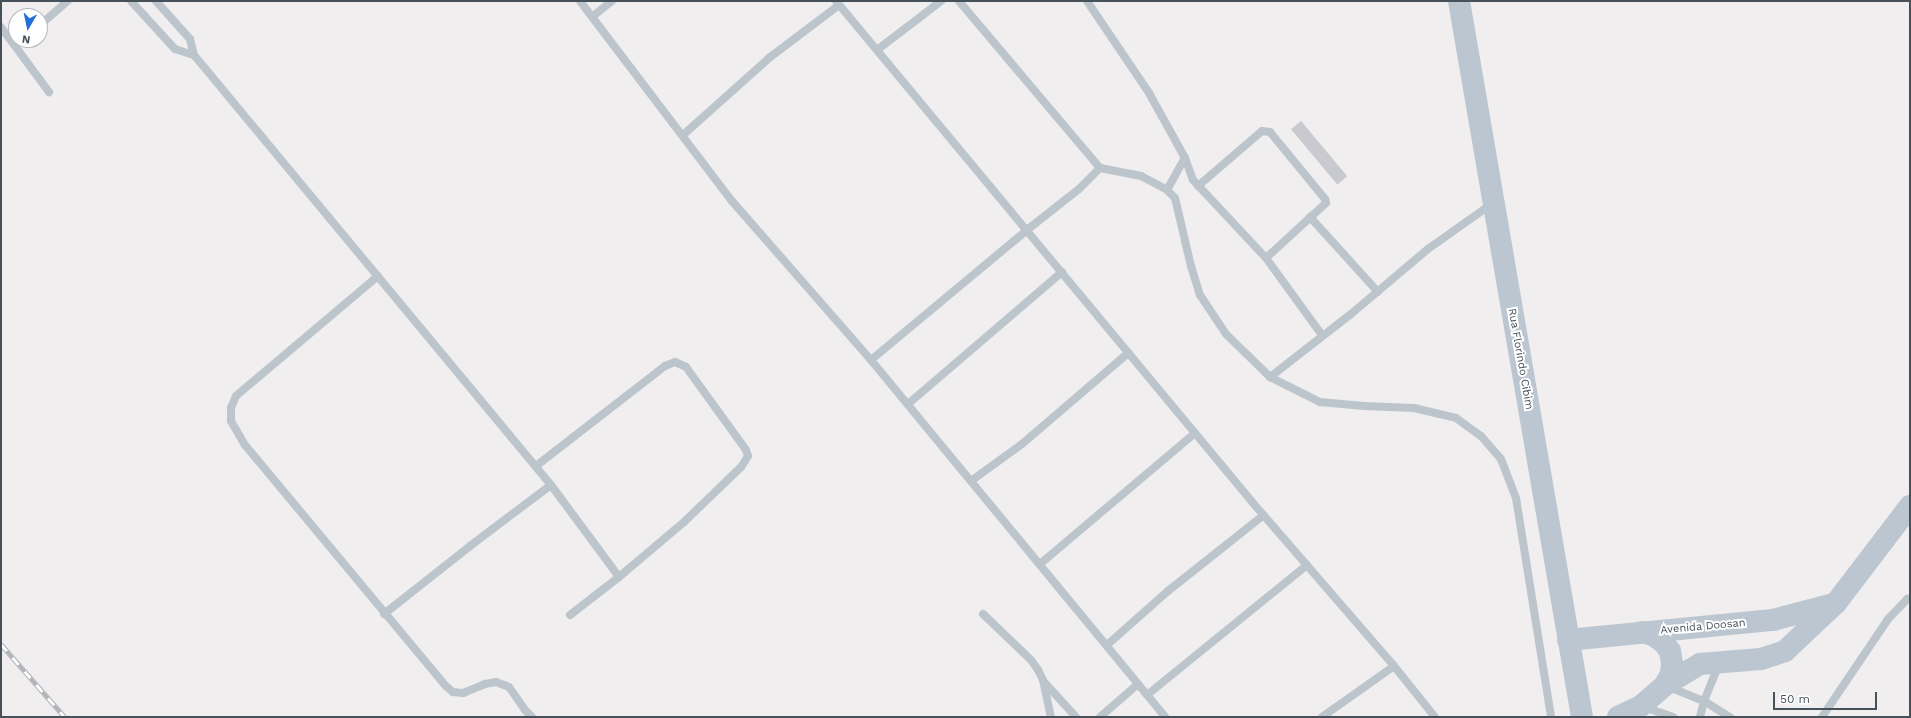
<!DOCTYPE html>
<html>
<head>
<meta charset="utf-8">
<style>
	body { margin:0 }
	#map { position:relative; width:1911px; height:718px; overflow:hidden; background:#f0eeee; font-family:"Work Sans",sans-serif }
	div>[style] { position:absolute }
	.building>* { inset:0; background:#c8cad0; transform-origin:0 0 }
	.lane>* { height:8px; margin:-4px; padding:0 4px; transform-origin:4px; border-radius:4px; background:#bdc5cc }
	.secondary>* { height:22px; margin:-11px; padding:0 11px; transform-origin:11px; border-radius:11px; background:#bcc6d1 }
	.rail>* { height:4.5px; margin-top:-2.25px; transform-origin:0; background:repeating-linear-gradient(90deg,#fff 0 9px,#b0b3b8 0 18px); box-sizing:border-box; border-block:1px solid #b0b3b8 }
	span { translate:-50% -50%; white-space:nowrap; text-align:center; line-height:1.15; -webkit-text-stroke:4px #fff; paint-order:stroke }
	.street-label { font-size:11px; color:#47515a }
	.frame { position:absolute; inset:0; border:2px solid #47515a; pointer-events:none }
	.north { position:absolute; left:8px; top:8px; width:40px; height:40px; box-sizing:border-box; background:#fff; border:1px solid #b5b9bd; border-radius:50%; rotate:189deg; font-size:11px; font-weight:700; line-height:16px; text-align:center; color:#47515a }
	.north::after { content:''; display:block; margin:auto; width:14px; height:18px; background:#216fd7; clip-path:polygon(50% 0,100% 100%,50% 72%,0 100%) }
	.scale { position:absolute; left:1773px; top:692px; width:104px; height:18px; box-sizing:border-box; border:2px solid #47515a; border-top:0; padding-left:5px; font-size:12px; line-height:14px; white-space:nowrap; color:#47515a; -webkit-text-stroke:3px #fff; paint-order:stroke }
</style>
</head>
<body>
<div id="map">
	<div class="building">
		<i style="left:1301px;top:121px;width:72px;height:13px;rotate:50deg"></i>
	</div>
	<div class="lane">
		<i style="left:131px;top:1px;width:65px;rotate:47.5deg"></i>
		<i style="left:175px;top:49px;width:20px;rotate:18deg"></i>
		<i style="left:156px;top:1px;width:51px;rotate:48.2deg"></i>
		<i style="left:190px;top:39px;width:16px;rotate:76deg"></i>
		<i style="left:194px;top:55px;width:559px;rotate:50.3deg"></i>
		<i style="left:551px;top:485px;width:114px;rotate:53.5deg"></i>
		<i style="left:580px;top:1px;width:250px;rotate:52.8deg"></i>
		<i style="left:731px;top:200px;width:213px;rotate:48.8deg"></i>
		<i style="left:871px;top:360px;width:462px;rotate:50.5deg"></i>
		<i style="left:836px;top:1px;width:653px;rotate:50.28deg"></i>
		<i style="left:1253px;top:503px;width:216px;rotate:49.1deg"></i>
		<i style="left:1394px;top:666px;width:65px;rotate:51.2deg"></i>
		<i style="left:1087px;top:1px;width:111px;rotate:56deg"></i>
		<i style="left:1149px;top:93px;width:74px;rotate:61deg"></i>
		<i style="left:1185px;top:158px;width:23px;rotate:70deg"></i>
		<i style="left:1193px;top:180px;width:107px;rotate:46.9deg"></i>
		<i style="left:1266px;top:258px;width:95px;rotate:54deg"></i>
		<i style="left:592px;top:17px;width:26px;rotate:-39deg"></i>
		<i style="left:40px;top:25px;width:37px;rotate:-41deg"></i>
		<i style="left:1px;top:27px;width:81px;rotate:53.6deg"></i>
		<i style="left:877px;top:50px;width:81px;rotate:-37.4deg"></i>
		<i style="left:683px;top:135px;width:115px;rotate:-41.8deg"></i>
		<i style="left:769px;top:58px;width:88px;rotate:-37.1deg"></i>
		<i style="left:1100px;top:168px;width:42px;rotate:11deg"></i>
		<i style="left:1141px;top:176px;width:30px;rotate:28deg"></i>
		<i style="left:1167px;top:190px;width:11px;rotate:45deg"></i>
		<i style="left:1175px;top:198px;width:70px;rotate:76.8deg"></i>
		<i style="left:1191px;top:266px;width:30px;rotate:73deg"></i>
		<i style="left:1200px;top:295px;width:47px;rotate:56.3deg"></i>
		<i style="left:1226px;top:334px;width:62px;rotate:44.3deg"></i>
		<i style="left:1270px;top:377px;width:56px;rotate:26.6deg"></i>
		<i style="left:1320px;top:402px;width:44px;rotate:5.2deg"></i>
		<i style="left:1364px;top:406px;width:50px;rotate:2.3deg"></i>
		<i style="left:1414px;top:408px;width:43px;rotate:13.4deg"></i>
		<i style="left:1456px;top:418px;width:31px;rotate:36deg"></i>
		<i style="left:1481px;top:436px;width:30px;rotate:49deg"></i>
		<i style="left:1501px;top:459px;width:42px;rotate:69deg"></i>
		<i style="left:1516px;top:498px;width:222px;rotate:80.9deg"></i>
		<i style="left:1198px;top:186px;width:84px;rotate:-40.7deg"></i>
		<i style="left:1262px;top:131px;width:8px;rotate:7deg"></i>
		<i style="left:1270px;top:132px;width:87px;rotate:50.6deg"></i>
		<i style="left:1325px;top:199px;width:4px;rotate:76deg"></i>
		<i style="left:1326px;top:203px;width:81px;rotate:137.5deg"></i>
		<i style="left:1167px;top:190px;width:37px;rotate:-61deg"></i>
		<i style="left:1310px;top:217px;width:101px;rotate:47.8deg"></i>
		<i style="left:378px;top:276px;width:186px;rotate:139.8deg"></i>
		<i style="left:236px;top:396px;width:13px;rotate:113deg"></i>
		<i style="left:231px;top:408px;width:13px;rotate:90deg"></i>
		<i style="left:231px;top:421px;width:28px;rotate:60deg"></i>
		<i style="left:245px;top:445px;width:314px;rotate:50.2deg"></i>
		<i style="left:446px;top:686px;width:9px;rotate:41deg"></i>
		<i style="left:453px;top:692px;width:10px;rotate:6deg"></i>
		<i style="left:463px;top:693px;width:24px;rotate:-22deg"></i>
		<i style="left:485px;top:684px;width:11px;rotate:-10deg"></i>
		<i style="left:496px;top:682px;width:9px;rotate:21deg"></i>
		<i style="left:504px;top:685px;width:5px;rotate:22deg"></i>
		<i style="left:509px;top:687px;width:28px;rotate:55deg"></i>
		<i style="left:525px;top:710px;width:10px;rotate:45deg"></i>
		<i style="left:871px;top:360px;width:203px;rotate:-39.8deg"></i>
		<i style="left:1027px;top:230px;width:66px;rotate:-38.3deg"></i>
		<i style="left:1079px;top:189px;width:30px;rotate:-45deg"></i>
		<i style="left:1100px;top:168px;width:219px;rotate:-130.2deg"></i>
		<i style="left:1270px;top:377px;width:103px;rotate:-37.9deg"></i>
		<i style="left:1351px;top:314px;width:101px;rotate:-40.2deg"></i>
		<i style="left:1428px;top:249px;width:80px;rotate:-35.3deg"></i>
		<i style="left:908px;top:404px;width:203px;rotate:-40.6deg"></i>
		<i style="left:536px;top:466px;width:163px;rotate:-37.8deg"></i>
		<i style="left:665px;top:366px;width:11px;rotate:-22deg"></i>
		<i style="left:675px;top:362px;width:12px;rotate:24deg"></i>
		<i style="left:686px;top:367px;width:102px;rotate:54.1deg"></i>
		<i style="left:746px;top:450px;width:6px;rotate:72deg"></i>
		<i style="left:748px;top:456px;width:13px;rotate:122deg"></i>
		<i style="left:741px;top:467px;width:79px;rotate:136deg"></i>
		<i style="left:684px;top:522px;width:85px;rotate:139.8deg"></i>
		<i style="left:619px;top:577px;width:62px;rotate:142.2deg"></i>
		<i style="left:971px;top:481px;width:63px;rotate:-36deg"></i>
		<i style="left:1022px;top:444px;width:140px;rotate:-40.6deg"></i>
		<i style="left:1040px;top:564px;width:203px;rotate:-40.2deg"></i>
		<i style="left:384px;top:614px;width:110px;rotate:-38.3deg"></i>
		<i style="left:470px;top:546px;width:101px;rotate:-37deg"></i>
		<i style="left:983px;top:614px;width:66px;rotate:43.8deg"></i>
		<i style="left:1031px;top:660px;width:12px;rotate:55deg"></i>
		<i style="left:1038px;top:670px;width:11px;rotate:63deg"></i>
		<i style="left:1043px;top:680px;width:38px;rotate:78deg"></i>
		<i style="left:1107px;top:645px;width:81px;rotate:-41.5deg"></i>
		<i style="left:1168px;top:591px;width:122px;rotate:-38.4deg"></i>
		<i style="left:1044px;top:682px;width:47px;rotate:47.6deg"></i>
		<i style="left:1669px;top:687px;width:38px;rotate:22deg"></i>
		<i style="left:1704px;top:701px;width:31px;rotate:32deg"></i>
		<i style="left:1147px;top:695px;width:206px;rotate:-39.1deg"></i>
		<i style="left:1644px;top:707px;width:31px;rotate:19deg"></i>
		<i style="left:1100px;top:717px;width:50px;rotate:-41deg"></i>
		<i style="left:1322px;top:717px;width:88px;rotate:-35.3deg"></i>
		<i style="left:1700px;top:717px;width:16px;rotate:-76deg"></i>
		<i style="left:1704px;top:701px;width:40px;rotate:-68deg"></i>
		<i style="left:1822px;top:717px;width:118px;rotate:-56deg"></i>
		<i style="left:1888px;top:619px;width:28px;rotate:-46deg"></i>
		<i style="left:1907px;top:599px;width:3px"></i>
	</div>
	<div class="secondary">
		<i style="left:1459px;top:1px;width:726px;rotate:80.25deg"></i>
		<i style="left:1642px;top:632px;width:11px;rotate:15deg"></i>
		<i style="left:1653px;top:635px;width:12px;rotate:35deg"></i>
		<i style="left:1663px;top:642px;width:11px;rotate:52deg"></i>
		<i style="left:1670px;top:651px;width:12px;rotate:81deg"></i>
		<i style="left:1672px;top:663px;width:11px;rotate:95deg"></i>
		<i style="left:1671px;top:674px;width:13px;rotate:119deg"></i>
		<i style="left:1568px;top:640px;width:206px;rotate:-5.6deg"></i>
		<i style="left:1773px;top:620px;width:62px;rotate:-14.9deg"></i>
		<i style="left:1618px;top:717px;width:25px;rotate:-26deg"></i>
		<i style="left:1641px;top:706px;width:32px;rotate:-41deg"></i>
		<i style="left:1665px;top:685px;width:41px;rotate:-31deg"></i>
		<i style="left:1700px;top:664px;width:61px;rotate:-4.7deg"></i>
		<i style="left:1761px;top:659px;width:25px;rotate:-18deg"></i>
		<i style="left:1785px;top:651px;width:70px;rotate:-43.3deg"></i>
		<i style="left:1836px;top:603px;width:122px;rotate:-52.7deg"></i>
	</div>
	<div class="rail">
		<i style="left:1px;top:644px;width:97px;rotate:48.8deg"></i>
	</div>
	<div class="street-label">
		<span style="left:1520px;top:359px;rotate:80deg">Rua Florindo Cibim</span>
		<span style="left:1703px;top:627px;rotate:-5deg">Avenida Doosan</span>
	</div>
	<div class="frame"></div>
	<div class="north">N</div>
	<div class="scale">50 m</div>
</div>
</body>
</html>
